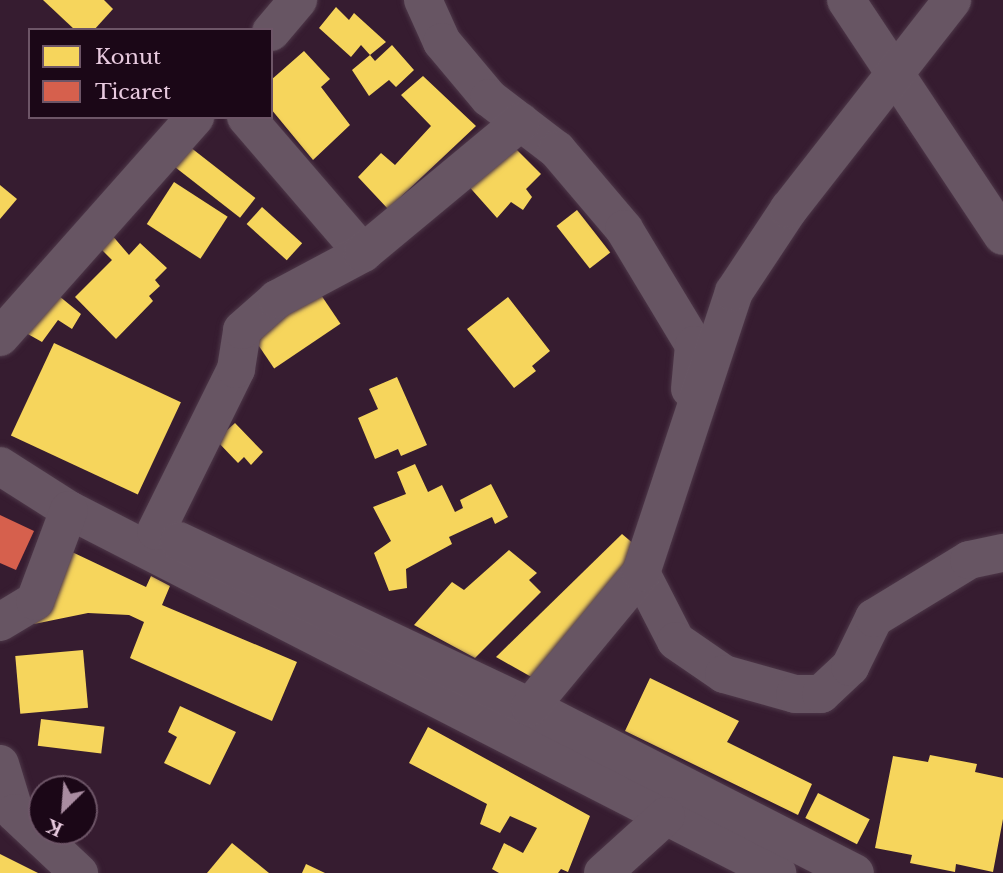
<!DOCTYPE html>
<html>
<head>
<meta charset="utf-8">
<style>
	body { margin:0 }
	#map { position:relative; width:1003px; height:873px; overflow:hidden; background:#361c30; font-family:"Libre Baskerville",serif }
	div>[style] { position:absolute }
	.homes>* { inset:0; background:#f6d55c; transform-origin:0 0 }
	.shops>* { inset:0; background:#d6604d }
	.roads { filter:drop-shadow(0 0 2px #4d3748) drop-shadow(0 0 2px #4d3748) }
	.minor>* { height:38px; margin:-19px; padding:0 19px; transform-origin:19px; border-radius:19px; background:#675563 }
	span { translate:-50% -50%; white-space:nowrap; text-align:center; line-height:1.15; -webkit-text-stroke:7px #1b0717; paint-order:stroke }
	.legend { position:absolute; left:28px; top:28px; width:245px; height:91px; box-sizing:border-box; background:#1b0717; border:2px solid #6d5567; margin:0; padding:9px 12px; list-style:none; font-size:21px; color:#e7c9de }
	.legend li { display:flex; align-items:center; gap:14px; height:35px }
	.legend b { width:35px; border:2px solid #6d5567 }
	.north { position:absolute; left:28px; top:775px; width:70px; height:70px; box-sizing:border-box; background:#1b0717; border:2px solid #6d5567; border-radius:50%; rotate:205deg; font-size:19px; font-weight:700; line-height:28px; text-align:center; color:#e7c9de }
	.north::after { content:''; display:block; margin:auto; width:24px; height:32px; background:#a98ca1; clip-path:polygon(50% 0,100% 100%,50% 72%,0 100%) }
</style>
</head>
<body>
<div id="map">
	<div class="homes">
		<i style="clip-path:polygon(43px 0,104px 0,113px 9px,94px 30px,75px 30px)"></i>
		<i style="clip-path:polygon(336px 7px,349px 20px,354px 13px,386px 42px,370px 55px,375px 61px,392px 45px,414px 70px,396px 87px,389px 80px,369px 96px,352px 70px,370px 55px,361px 45px,351px 57px,319px 28px)"></i>
		<i style="clip-path:polygon(304px 51px,330px 79px,321px 87px,350px 125px,313px 160px,271px 109px,271px 80px)"></i>
		<i style="clip-path:polygon(423px 76px,476px 126px,388px 209px,358px 177px,381px 153px,395px 165px,431px 126px,401px 95px)"></i>
		<i style="clip-path:polygon(508px 141px,541px 174px,526px 189px,532px 197px,523px 210px,511px 202px,497px 218px,465px 182px)"></i>
		<i style="left:190px;top:147px;width:83px;height:25px;rotate:38deg"></i>
		<i style="left:174px;top:182px;width:64px;height:50px;rotate:33deg"></i>
		<i style="clip-path:polygon(0 185px,17px 199px,0 219px)"></i>
		<i style="left:262px;top:207px;width:54px;height:23px;rotate:42deg"></i>
		<i style="left:577px;top:210px;width:54px;height:26px;rotate:52deg"></i>
		<i style="clip-path:polygon(111px 234px,129px 255px,140px 243px,167px 268px,155px 280px,160px 286px,149px 296px,153px 301px,116px 339px,75px 297px,112px 260px,99px 247px)"></i>
		<i style="left:317px;top:289px;width:42px;height:80px;rotate:56deg"></i>
		<i style="clip-path:polygon(53px 291px,81px 314px,72px 329px,58px 320px,42px 342px,26px 333px)"></i>
		<i style="clip-path:polygon(508px 297px,550px 351px,532px 366px,536px 371px,514px 388px,467px 329px)"></i>
		<i style="left:54px;top:343px;width:140px;height:102px;rotate:25deg"></i>
		<i style="clip-path:polygon(397px 377px,427px 445px,401px 456px,398px 449px,375px 459px,358px 418px,378px 409px,369px 389px)"></i>
		<i style="clip-path:polygon(235px 423px,263px 452px,251px 465px,244px 457px,238px 463px,216px 440px)"></i>
		<i style="clip-path:polygon(415px 464px,428px 492px,442px 485px,455px 512px,463px 508px,460px 500px,491px 484px,508px 517px,495px 524px,492px 517px,449px 537px,452px 544px,406px 569px,407px 588px,389px 591px,374px 553px,391px 541px,373px 507px,406px 494px,397px 472px)"></i>
		<i style="clip-path:polygon(622px 534px,641px 550px,535px 679px,496px 657px)"></i>
		<i style="clip-path:polygon(509px 550px,537px 573px,529px 580px,541px 592px,475px 658px,414px 625px,452px 582px,464px 590px)"></i>
		<i style="clip-path:polygon(72px 552px,146px 587px,151px 576px,170px 586px,162px 605px,297px 662px,272px 721px,130px 658px,144px 622px,129px 615px,88px 613px,34px 624px)"></i>
		<i style="left:83px;top:650px;width:58px;height:68px;rotate:85deg"></i>
		<i style="clip-path:polygon(650px 678px,739px 721px,727px 742px,812px 784px,798px 815px,625px 731px)"></i>
		<i style="clip-path:polygon(180px 706px,236px 732px,210px 785px,164px 763px,177px 737px,168px 732px)"></i>
		<i style="left:41px;top:719px;width:64px;height:27px;rotate:7deg"></i>
		<i style="clip-path:polygon(428px 727px,590px 816px,568px 872px,561px 869px,558px 873px,499px 873px,492px 869px,504px 843px,523px 853px,537px 828px,510px 816px,500px 833px,480px 824px,487px 804px,409px 763px)"></i>
		<i style="clip-path:polygon(930px 755px,977px 764px,975px 772px,1003px 778px,1003px 819px,993px 872px,956px 864px,955px 872px,910px 863px,912px 855px,875px 848px,893px 756px,928px 762px)"></i>
		<i style="left:818px;top:793px;width:58px;height:28px;rotate:27deg"></i>
		<i style="clip-path:polygon(232px 843px,269px 873px,207px 873px)"></i>
		<i style="clip-path:polygon(0 854px,38px 873px,0 873px)"></i>
		<i style="clip-path:polygon(306px 864px,325px 873px,302px 873px)"></i>
	</div>
	<div class="shops">
		<i style="clip-path:polygon(0 515px,34px 531px,16px 570px,0 563px)"></i>
	</div>
	<div class="roads">
		<div class="minor">
			<i style="left:423px;top:0;width:46px;rotate:65.7deg"></i>
			<i style="left:442px;top:42px;width:73px;rotate:50deg"></i>
			<i style="left:489px;top:98px;width:86px;rotate:37.4deg"></i>
			<i style="left:557px;top:150px;width:104px;rotate:49.7deg"></i>
			<i style="left:624px;top:229px;width:135px;rotate:58.9deg"></i>
			<i style="left:694px;top:345px;width:44px;rotate:95.2deg"></i>
			<i style="left:846px;top:0;width:283px;rotate:56.4deg"></i>
			<i style="left:271px;top:32px;width:42px;rotate:-49.8deg"></i>
			<i style="left:246px;top:117px;width:179px;rotate:49.3deg"></i>
			<i style="left:0;top:337px;width:294px;rotate:-48.4deg"></i>
			<i style="left:0;top:466px;width:82px;rotate:32.5deg"></i>
			<i style="left:69px;top:510px;width:796px;rotate:27.14deg"></i>
			<i style="left:156px;top:531px;width:181px;rotate:-63.7deg"></i>
			<i style="left:236px;top:369px;width:39px;rotate:-81deg"></i>
			<i style="left:242px;top:330px;width:47px;rotate:-41.5deg"></i>
			<i style="left:277px;top:299px;width:98px;rotate:-28.1deg"></i>
			<i style="left:363px;top:253px;width:205px;rotate:-39.7deg"></i>
			<i style="left:179px;top:541px;width:388px;rotate:25.3deg"></i>
			<i style="left:530px;top:707px;width:365px;rotate:27.1deg"></i>
			<i style="left:641px;top:573px;width:76px;rotate:62.8deg"></i>
			<i style="left:676px;top:641px;width:58px;rotate:34.5deg"></i>
			<i style="left:724px;top:674px;width:74px;rotate:15.7deg"></i>
			<i style="left:795px;top:694px;width:26px"></i>
			<i style="left:821px;top:694px;width:40px;rotate:-43deg"></i>
			<i style="left:850px;top:667px;width:55px;rotate:-63.9deg"></i>
			<i style="left:874px;top:618px;width:111px;rotate:-31.4deg"></i>
			<i style="left:969px;top:560px;width:35px;rotate:-12deg"></i>
			<i style="left:0;top:622px;width:41px;rotate:-31deg"></i>
			<i style="left:35px;top:601px;width:97px;rotate:-69.5deg"></i>
			<i style="left:530px;top:707px;width:174px;rotate:-50.4deg"></i>
			<i style="left:641px;top:573px;width:296px;rotate:-71.7deg"></i>
			<i style="left:734px;top:292px;width:100px;rotate:-56.5deg"></i>
			<i style="left:789px;top:209px;width:265px;rotate:-52deg"></i>
			<i style="left:0;top:764px;width:51px;rotate:73deg"></i>
			<i style="left:15px;top:813px;width:88px;rotate:43.2deg"></i>
			<i style="left:603px;top:873px;width:85px;rotate:-42.1deg"></i>
		</div>
	</div>
	<ul class="legend">
	<li><b style="height:19px;background:#f6d55c"></b>Konut</li>
	<li><b style="height:19px;background:#d6604d"></b>Ticaret</li>
	</ul>
	<div class="north">K</div>
</div>
</body>
</html>
